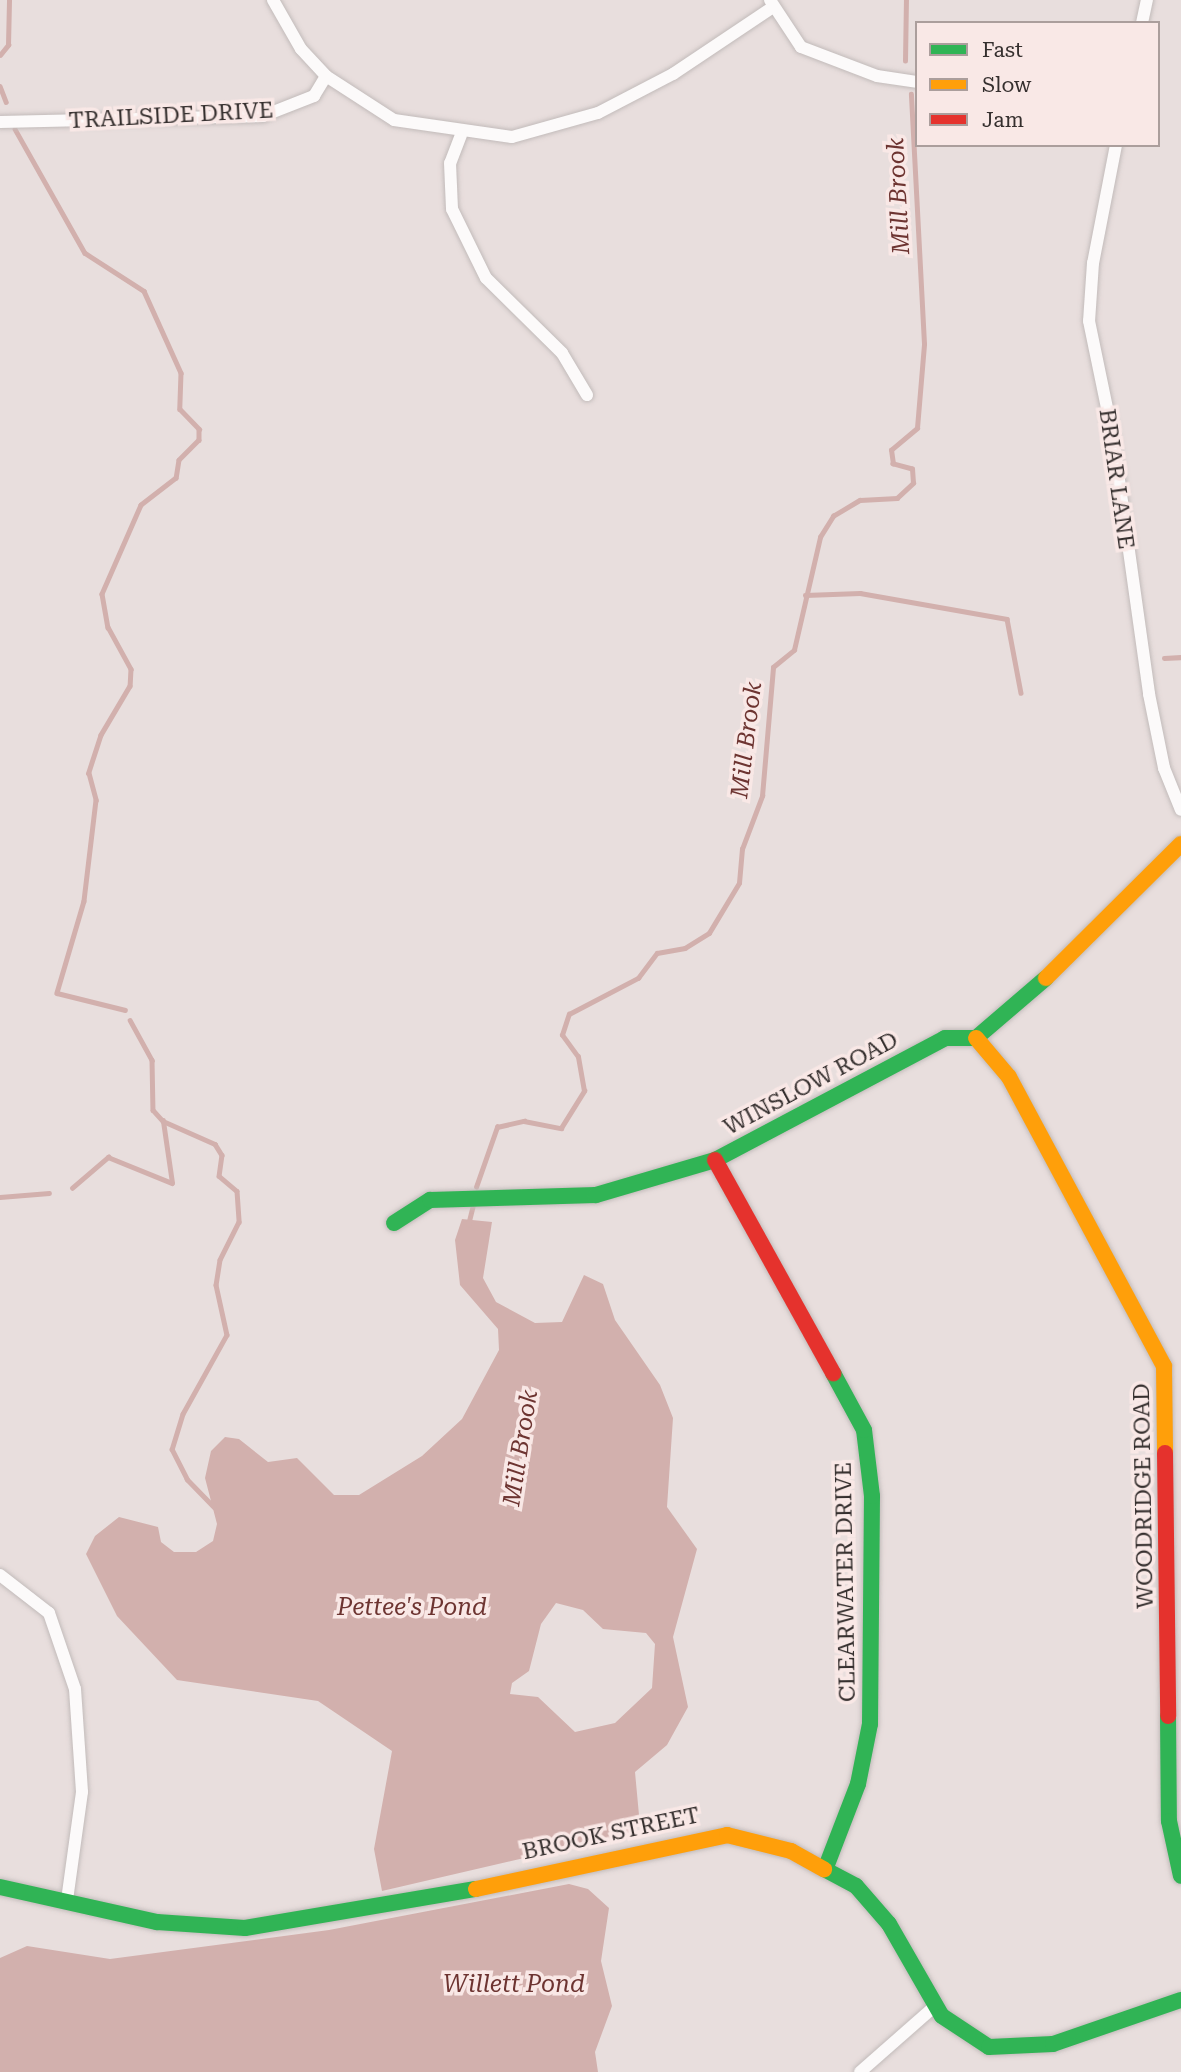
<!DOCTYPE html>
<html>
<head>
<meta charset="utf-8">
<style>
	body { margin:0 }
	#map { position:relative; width:1181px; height:2072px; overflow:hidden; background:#e8dedd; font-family:"Roboto Serif",serif }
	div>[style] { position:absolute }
	.water>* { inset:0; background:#d2b0ad }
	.stream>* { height:4.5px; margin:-2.25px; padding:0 2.25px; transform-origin:2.25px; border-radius:2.25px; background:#d2b0ad }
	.roads { filter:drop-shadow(0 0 2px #c2bbba) drop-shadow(0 0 2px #c2bbba) }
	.street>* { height:12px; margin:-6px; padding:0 6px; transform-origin:6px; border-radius:6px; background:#fcfafa }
	.fast>* { height:16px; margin:-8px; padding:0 8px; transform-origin:8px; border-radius:8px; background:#30b455 }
	.slow>* { height:16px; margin:-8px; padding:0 8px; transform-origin:8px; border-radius:8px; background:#ff9f0a }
	.jam>* { height:16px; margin:-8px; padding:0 8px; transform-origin:8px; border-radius:8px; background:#e5322d }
	span { translate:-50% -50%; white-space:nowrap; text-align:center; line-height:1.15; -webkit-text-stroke:7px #f9e8e6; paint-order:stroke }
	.street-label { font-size:23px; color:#352f2e }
	.water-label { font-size:24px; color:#6d3431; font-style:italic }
	.legend { position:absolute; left:915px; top:21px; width:245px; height:126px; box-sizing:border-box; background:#f9e8e6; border:2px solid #ab9e9c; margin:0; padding:9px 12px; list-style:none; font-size:21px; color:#352f2e }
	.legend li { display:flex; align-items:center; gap:14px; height:35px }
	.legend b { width:35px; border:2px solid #ab9e9c }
</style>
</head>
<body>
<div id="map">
	<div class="water">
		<i style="clip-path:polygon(evenodd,462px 1219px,492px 1222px,483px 1278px,496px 1302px,535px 1323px,562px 1322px,584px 1275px,603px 1284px,615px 1320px,660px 1385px,673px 1418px,667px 1507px,697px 1549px,673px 1637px,688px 1707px,667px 1745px,635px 1772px,639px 1815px,632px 1833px,382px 1891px,374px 1849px,392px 1751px,318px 1701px,177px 1680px,117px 1616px,86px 1554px,95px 1536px,119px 1517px,158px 1527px,161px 1542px,174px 1552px,196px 1552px,213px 1541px,217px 1524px,205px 1478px,211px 1451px,225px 1437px,239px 1439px,268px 1462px,297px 1458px,334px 1495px,359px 1495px,422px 1456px,462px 1419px,499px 1350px,498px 1329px,460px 1285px,455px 1240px,462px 1219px,556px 1603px,583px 1610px,603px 1629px,646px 1633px,655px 1644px,652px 1688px,615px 1723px,575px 1732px,538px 1697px,510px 1694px,512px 1683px,529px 1671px,541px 1624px,556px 1603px)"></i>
		<i style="clip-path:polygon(569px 1884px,588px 1889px,609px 1908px,601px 1961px,612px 2006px,595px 2052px,598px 2072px,0 2072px,0 1958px,27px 1946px,110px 1959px,329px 1930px)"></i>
	</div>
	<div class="stream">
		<i style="left:0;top:55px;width:13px;rotate:-51deg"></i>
		<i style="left:8px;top:45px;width:45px;rotate:-88.7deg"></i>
		<i style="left:905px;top:61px;width:61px;rotate:-89.1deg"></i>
		<i style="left:0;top:86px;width:17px;rotate:69deg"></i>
		<i style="left:15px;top:129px;width:142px;rotate:60.6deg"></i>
		<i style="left:85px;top:253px;width:70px;rotate:32.8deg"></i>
		<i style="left:144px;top:291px;width:90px;rotate:65.7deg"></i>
		<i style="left:181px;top:373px;width:36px;rotate:92deg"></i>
		<i style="left:180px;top:409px;width:28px;rotate:46deg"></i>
		<i style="left:199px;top:429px;width:11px;rotate:90deg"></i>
		<i style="left:199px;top:440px;width:28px;rotate:135deg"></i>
		<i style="left:179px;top:460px;width:18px;rotate:99deg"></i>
		<i style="left:176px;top:478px;width:44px;rotate:142.4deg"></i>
		<i style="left:141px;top:505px;width:97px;rotate:113.7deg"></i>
		<i style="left:102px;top:594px;width:34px;rotate:80deg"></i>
		<i style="left:108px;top:627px;width:48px;rotate:61.3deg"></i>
		<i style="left:131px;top:669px;width:17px;rotate:93deg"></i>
		<i style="left:130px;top:686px;width:57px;rotate:120.6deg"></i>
		<i style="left:101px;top:735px;width:40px;rotate:108deg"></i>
		<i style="left:89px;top:773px;width:28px;rotate:75deg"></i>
		<i style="left:96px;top:800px;width:102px;rotate:96.8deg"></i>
		<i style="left:84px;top:901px;width:96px;rotate:106.4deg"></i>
		<i style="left:57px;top:993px;width:70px;rotate:14deg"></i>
		<i style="left:805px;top:595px;width:55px;rotate:-2.1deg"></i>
		<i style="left:860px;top:593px;width:149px;rotate:10deg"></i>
		<i style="left:1007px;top:619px;width:75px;rotate:79.3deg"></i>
		<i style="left:1164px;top:658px;width:17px;rotate:-3deg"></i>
		<i style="left:130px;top:1020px;width:46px;rotate:61.2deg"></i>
		<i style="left:152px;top:1060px;width:50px;rotate:88.9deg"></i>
		<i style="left:153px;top:1110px;width:15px;rotate:48deg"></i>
		<i style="left:163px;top:1121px;width:57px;rotate:23.9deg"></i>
		<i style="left:215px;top:1144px;width:13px;rotate:58deg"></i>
		<i style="left:222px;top:1155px;width:21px;rotate:98deg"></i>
		<i style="left:219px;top:1176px;width:23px;rotate:40deg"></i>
		<i style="left:237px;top:1191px;width:31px;rotate:86deg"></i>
		<i style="left:239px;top:1222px;width:42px;rotate:116.6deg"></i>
		<i style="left:220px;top:1260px;width:25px;rotate:99deg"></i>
		<i style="left:216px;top:1285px;width:51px;rotate:77.6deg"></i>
		<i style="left:227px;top:1335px;width:90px;rotate:119.1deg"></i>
		<i style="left:183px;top:1414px;width:37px;rotate:107deg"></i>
		<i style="left:172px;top:1449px;width:34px;rotate:63deg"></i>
		<i style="left:187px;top:1479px;width:39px;rotate:46deg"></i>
		<i style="left:476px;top:1187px;width:64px;rotate:-70.7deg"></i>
		<i style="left:497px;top:1127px;width:28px;rotate:-13deg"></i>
		<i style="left:524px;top:1121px;width:38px;rotate:11deg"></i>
		<i style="left:561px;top:1128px;width:44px;rotate:-58.1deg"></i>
		<i style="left:584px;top:1091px;width:35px;rotate:-100deg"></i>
		<i style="left:578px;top:1057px;width:27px;rotate:-126deg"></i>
		<i style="left:562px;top:1035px;width:22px;rotate:-72deg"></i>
		<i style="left:569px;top:1014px;width:78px;rotate:-27.6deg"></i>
		<i style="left:638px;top:978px;width:31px;rotate:-53deg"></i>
		<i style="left:657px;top:953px;width:28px;rotate:-10deg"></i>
		<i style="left:685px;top:948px;width:28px;rotate:-32deg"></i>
		<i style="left:709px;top:933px;width:58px;rotate:-59deg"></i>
		<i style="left:739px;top:883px;width:34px;rotate:-85deg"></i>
		<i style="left:742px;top:849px;width:57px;rotate:-69.3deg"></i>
		<i style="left:762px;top:796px;width:129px;rotate:-85.1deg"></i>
		<i style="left:773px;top:667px;width:27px;rotate:-39deg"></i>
		<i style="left:794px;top:650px;width:116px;rotate:-77deg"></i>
		<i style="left:820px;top:537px;width:25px;rotate:-58deg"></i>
		<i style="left:833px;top:516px;width:31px;rotate:-31deg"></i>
		<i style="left:860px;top:500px;width:37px;rotate:-3deg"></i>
		<i style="left:897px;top:498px;width:22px;rotate:-43deg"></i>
		<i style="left:913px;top:483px;width:14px;rotate:-94deg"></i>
		<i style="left:912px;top:469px;width:20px;rotate:-165deg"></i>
		<i style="left:893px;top:464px;width:14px;rotate:-98deg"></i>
		<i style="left:891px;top:450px;width:34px;rotate:-40deg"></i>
		<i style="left:917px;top:428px;width:84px;rotate:-85.2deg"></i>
		<i style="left:924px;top:344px;width:250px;rotate:-93deg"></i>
		<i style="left:72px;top:1188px;width:48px;rotate:-40.7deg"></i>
		<i style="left:108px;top:1157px;width:69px;rotate:22.1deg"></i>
		<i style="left:172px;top:1183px;width:63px;rotate:-98.3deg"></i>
		<i style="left:0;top:1197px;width:49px;rotate:-4.7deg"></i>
		<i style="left:468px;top:1225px;width:21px;rotate:-76deg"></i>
	</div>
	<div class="roads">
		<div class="street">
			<i style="left:273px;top:0;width:56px;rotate:60.3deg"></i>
			<i style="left:301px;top:49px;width:37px;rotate:47deg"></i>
			<i style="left:326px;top:76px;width:81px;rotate:32.9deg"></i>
			<i style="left:394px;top:120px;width:119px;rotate:8.2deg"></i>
			<i style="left:512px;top:137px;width:89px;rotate:-15.6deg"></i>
			<i style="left:598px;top:113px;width:85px;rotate:-27.5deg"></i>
			<i style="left:673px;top:74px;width:120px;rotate:-33.8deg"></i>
			<i style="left:770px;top:0;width:56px;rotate:56.6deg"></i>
			<i style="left:801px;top:47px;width:81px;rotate:20.9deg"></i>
			<i style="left:877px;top:76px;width:40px;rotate:8.5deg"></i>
			<i style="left:1142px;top:23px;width:24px;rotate:-78deg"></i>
			<i style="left:0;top:122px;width:263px;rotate:-1.3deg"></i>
			<i style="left:263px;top:116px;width:55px;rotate:-21.4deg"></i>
			<i style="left:314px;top:96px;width:23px;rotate:-59deg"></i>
			<i style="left:461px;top:135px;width:30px;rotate:111deg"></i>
			<i style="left:450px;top:163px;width:46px;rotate:87.5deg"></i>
			<i style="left:452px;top:209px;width:77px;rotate:63.8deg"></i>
			<i style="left:486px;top:278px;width:107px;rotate:44.6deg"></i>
			<i style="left:562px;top:353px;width:49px;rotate:59.2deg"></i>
			<i style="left:1116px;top:145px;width:120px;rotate:101deg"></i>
			<i style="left:1093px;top:263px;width:58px;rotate:93.9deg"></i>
			<i style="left:1089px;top:321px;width:118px;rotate:78.3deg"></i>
			<i style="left:1113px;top:437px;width:260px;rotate:82deg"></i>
			<i style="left:1149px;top:694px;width:76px;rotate:78.5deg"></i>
			<i style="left:1164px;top:768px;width:45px;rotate:68deg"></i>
			<i style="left:0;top:1575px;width:62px;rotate:37.8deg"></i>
			<i style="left:49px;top:1613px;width:80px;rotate:71.1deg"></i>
			<i style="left:75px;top:1689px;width:103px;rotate:86.1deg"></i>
			<i style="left:82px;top:1792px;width:109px;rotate:97.9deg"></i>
			<i style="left:860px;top:2072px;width:100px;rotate:-41.3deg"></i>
		</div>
		<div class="fast">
			<i style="left:394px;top:1223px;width:43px;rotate:-32.6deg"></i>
			<i style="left:430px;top:1200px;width:166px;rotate:-1.7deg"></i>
			<i style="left:596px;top:1195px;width:124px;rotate:-16.4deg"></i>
			<i style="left:715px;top:1160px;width:260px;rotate:-27.9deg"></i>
			<i style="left:945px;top:1038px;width:31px"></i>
			<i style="left:976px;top:1038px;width:92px;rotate:-40.6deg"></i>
			<i style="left:1168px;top:1716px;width:105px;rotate:89.5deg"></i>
			<i style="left:1169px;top:1821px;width:56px;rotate:77.7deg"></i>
			<i style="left:826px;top:1867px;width:89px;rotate:-68.9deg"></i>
			<i style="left:858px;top:1784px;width:61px;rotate:-78.7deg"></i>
			<i style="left:870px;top:1724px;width:228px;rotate:-89.5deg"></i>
			<i style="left:872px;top:1496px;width:66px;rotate:-96.9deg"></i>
			<i style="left:864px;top:1430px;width:65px;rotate:-118.5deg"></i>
			<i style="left:824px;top:1869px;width:36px;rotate:28deg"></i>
			<i style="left:856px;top:1886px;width:50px;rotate:49deg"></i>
			<i style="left:889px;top:1924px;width:106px;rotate:60.1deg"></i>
			<i style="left:942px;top:2016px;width:56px;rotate:33.4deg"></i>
			<i style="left:989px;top:2047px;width:64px;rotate:-2.7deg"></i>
			<i style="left:1053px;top:2044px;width:135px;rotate:-19deg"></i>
			<i style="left:0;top:1887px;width:161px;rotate:12.6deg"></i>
			<i style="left:157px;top:1922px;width:88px;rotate:3.9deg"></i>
			<i style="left:245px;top:1928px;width:234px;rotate:-9.6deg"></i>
		</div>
		<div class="slow">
			<i style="left:1046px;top:978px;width:190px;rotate:-44.8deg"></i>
			<i style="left:976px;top:1038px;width:51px;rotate:49.8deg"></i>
			<i style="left:1009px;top:1077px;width:328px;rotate:61.8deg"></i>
			<i style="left:1164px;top:1366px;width:87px;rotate:89.3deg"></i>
			<i style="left:476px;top:1889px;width:257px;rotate:-12.1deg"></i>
			<i style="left:727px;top:1835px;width:66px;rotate:14deg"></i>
			<i style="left:791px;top:1851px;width:38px;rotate:29deg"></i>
		</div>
		<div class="jam">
			<i style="left:715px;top:1160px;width:244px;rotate:61deg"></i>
			<i style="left:1165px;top:1453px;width:263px;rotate:89.3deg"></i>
		</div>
	</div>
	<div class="street-label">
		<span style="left:171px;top:116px;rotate:-3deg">TRAILSIDE DRIVE</span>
		<span style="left:1116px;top:479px;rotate:82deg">BRIAR LANE</span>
		<span style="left:811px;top:1084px;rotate:-28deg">WINSLOW ROAD</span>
		<span style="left:1144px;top:1496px;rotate:-91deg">WOODRIDGE ROAD</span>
		<span style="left:846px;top:1582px;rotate:-91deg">CLEARWATER DRIVE</span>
		<span style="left:611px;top:1834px;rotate:-12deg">BROOK STREET</span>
	</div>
	<div class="water-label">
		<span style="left:899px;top:196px;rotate:-93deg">Mill Brook</span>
		<span style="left:747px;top:740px;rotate:-83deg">Mill Brook</span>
		<span style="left:521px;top:1448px;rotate:-81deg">Mill Brook</span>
		<span style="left:412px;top:1608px">Pettee's Pond</span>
		<span style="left:514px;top:1985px">Willett Pond</span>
	</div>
	<ul class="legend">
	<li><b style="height:9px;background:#30b455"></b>Fast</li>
	<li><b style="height:9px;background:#ff9f0a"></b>Slow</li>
	<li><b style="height:9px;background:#e5322d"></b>Jam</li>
	</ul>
</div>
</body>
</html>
